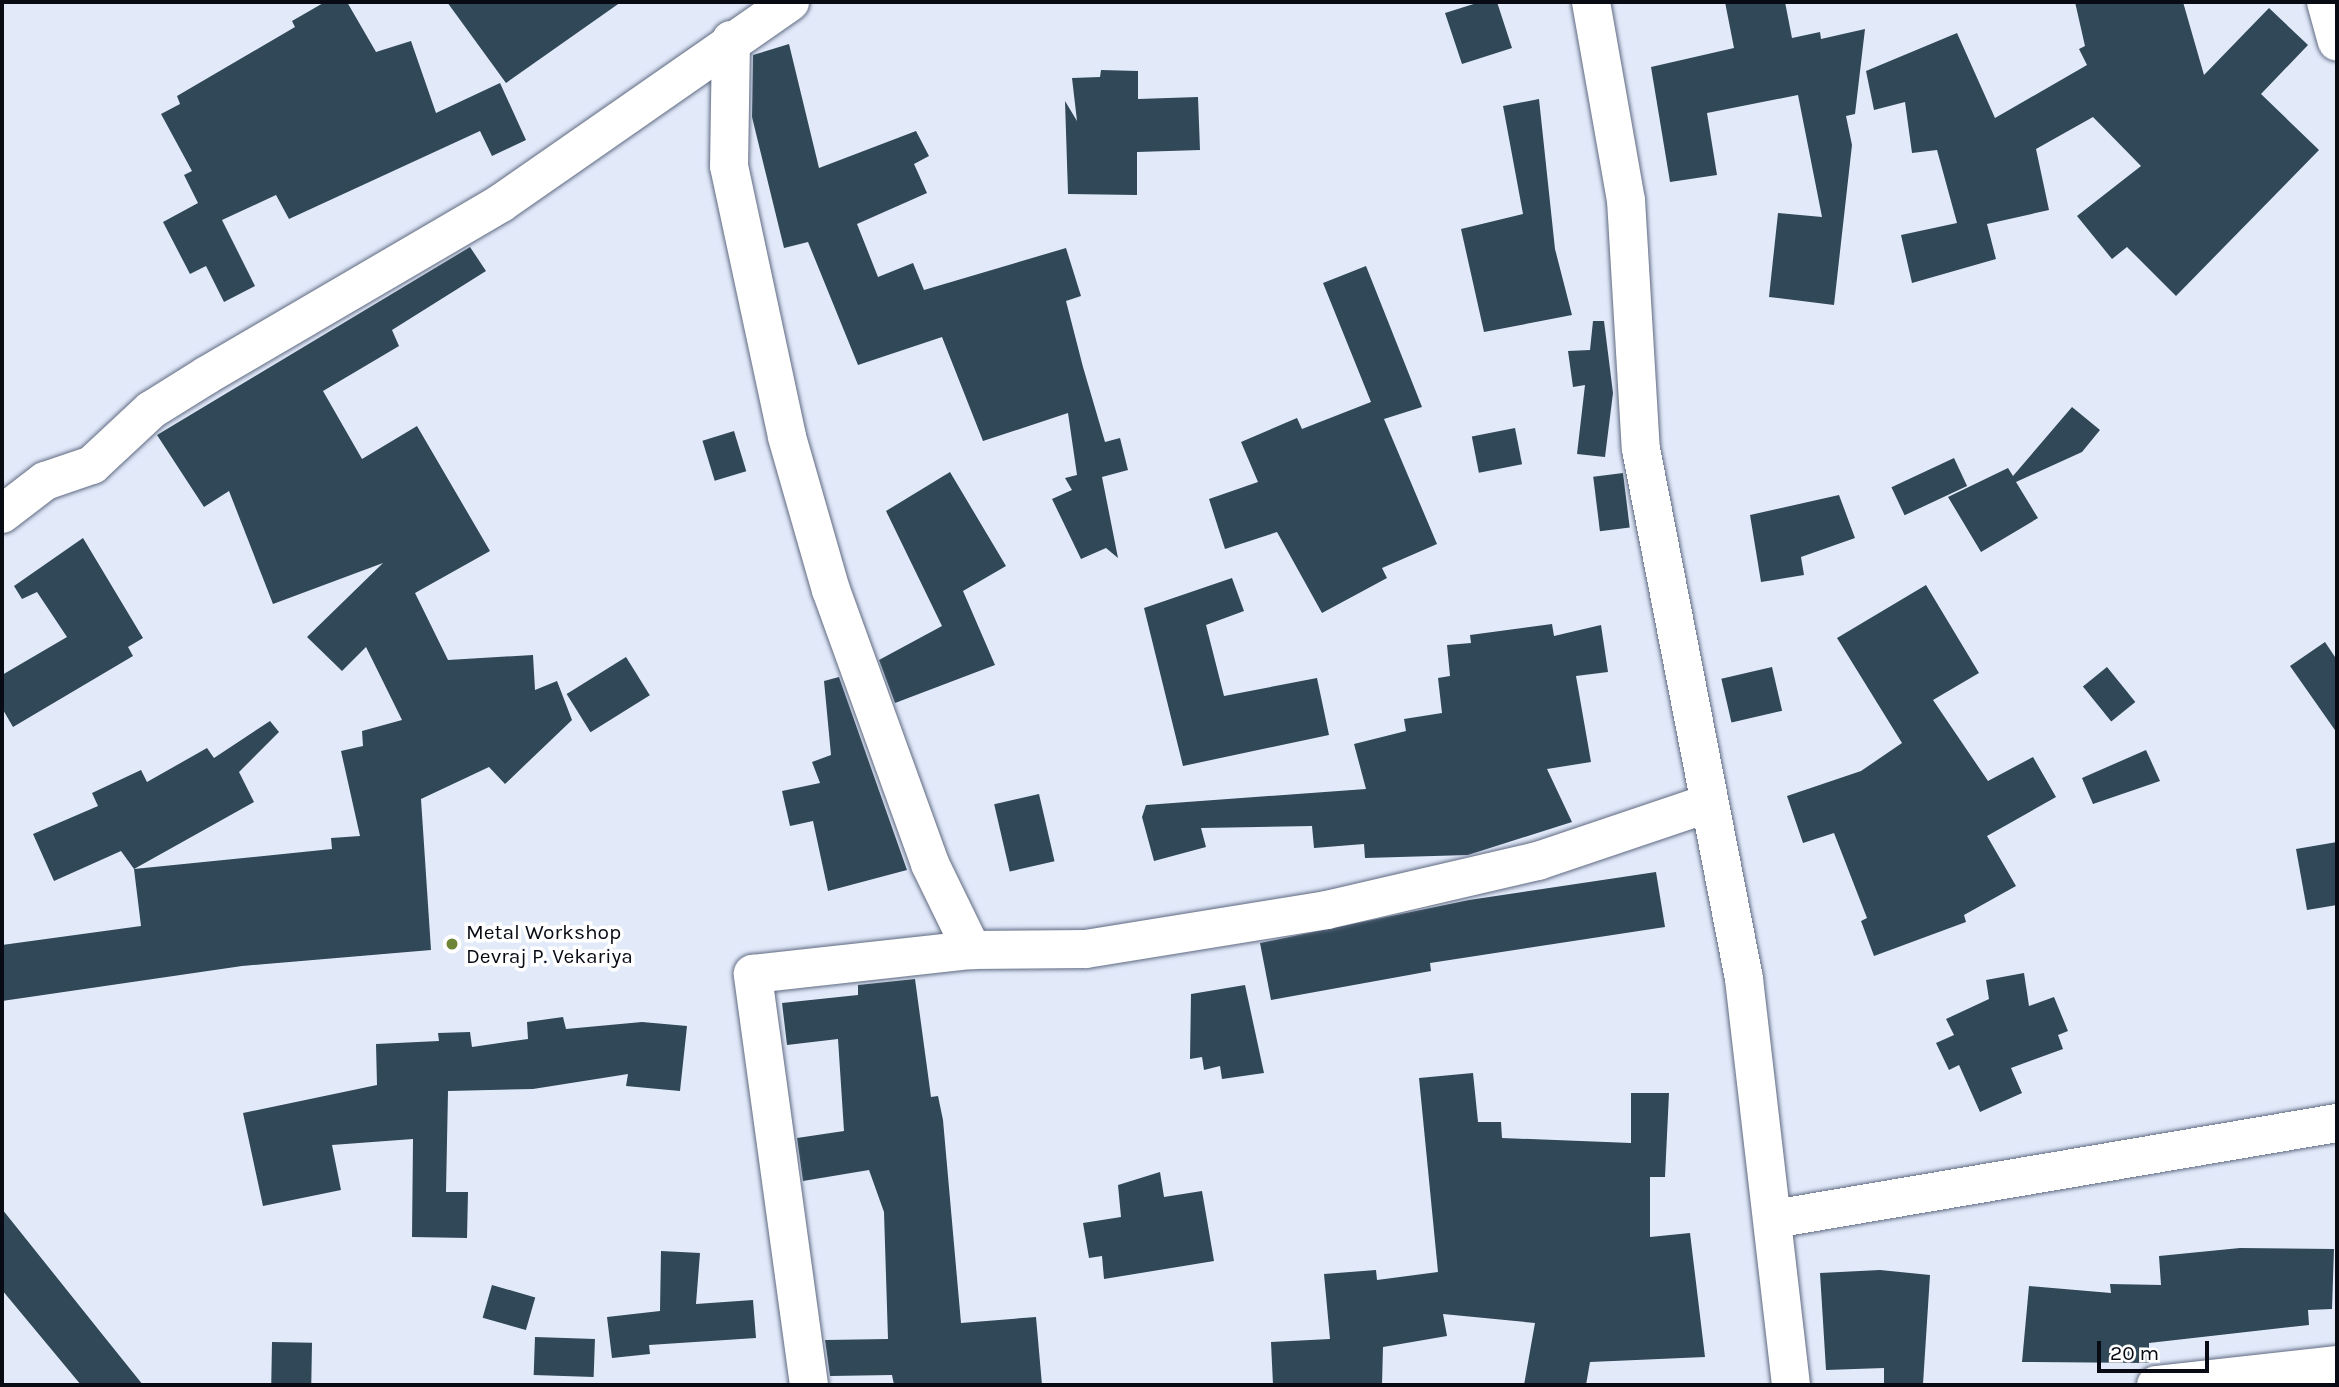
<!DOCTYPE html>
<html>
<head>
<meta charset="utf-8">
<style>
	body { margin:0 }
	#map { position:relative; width:2339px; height:1387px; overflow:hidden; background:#e2eafa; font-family:Karla,sans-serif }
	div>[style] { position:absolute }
	.building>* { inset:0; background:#304857; transform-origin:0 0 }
	.roads { filter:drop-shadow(0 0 2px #5f6a81) drop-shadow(0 0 2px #5f6a81) }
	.minor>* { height:38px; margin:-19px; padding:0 19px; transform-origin:19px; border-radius:19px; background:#fff }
	.dots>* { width:19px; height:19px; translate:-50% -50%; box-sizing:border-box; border:4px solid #fff; border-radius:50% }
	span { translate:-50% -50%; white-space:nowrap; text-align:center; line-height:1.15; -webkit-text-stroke:7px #fff; paint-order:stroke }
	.poi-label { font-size:21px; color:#080b14 }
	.left { translate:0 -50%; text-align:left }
	.frame { position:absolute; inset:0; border:4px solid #080b14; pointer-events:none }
	.scale { position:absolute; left:2097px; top:1341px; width:112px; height:32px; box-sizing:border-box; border:4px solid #080b14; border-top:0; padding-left:9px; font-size:21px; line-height:24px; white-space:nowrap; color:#080b14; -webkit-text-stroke:5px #fff; paint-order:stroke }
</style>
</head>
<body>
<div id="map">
	<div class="building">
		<i style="clip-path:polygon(325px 2px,347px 2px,376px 52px,411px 41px,436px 113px,500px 83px,526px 140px,492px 156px,480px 131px,289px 219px,276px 195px,222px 220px,255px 286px,224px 302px,206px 266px,190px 274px,163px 222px,198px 203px,184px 175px,192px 171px,161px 114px,180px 104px,177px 96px,295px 27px,292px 21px)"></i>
		<i style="clip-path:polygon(447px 2px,621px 2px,506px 83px)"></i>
		<i style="clip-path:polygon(1480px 2px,1497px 2px,1512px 48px,1462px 64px,1445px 13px)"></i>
		<i style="clip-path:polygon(1725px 2px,1785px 2px,1792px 38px,1820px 32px,1821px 39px,1865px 29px,1855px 114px,1846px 116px,1852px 145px,1834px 305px,1769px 297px,1778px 213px,1822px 217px,1798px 95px,1707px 113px,1717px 175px,1670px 182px,1651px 67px,1734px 48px)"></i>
		<i style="clip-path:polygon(2075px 2px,2183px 2px,2204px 75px,2269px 8px,2308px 45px,2261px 94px,2319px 150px,2176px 296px,2127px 247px,2112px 259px,2077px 216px,2141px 166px,2093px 117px,2036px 149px,2049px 210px,1987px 224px,1996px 259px,1912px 283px,1901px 235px,1957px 223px,1937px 150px,1912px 153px,1905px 102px,1874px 110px,1866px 71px,1957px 33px,1995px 118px,2087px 65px,2079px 49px,2085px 46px)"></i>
		<i style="clip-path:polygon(789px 44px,819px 168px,916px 131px,929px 156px,914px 164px,927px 193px,857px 224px,878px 277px,913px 263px,924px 290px,1066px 248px,1081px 296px,1066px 301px,1083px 367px,1105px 442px,1120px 438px,1128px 470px,1102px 477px,1118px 558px,1106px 548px,1081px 559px,1052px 499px,1072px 490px,1065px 478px,1077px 475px,1068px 413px,983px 441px,942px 337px,858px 365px,808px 242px,784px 248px,752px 117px,753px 55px)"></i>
		<i style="clip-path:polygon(1101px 70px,1138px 71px,1138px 99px,1198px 97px,1200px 150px,1137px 152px,1137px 195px,1068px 194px,1065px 101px,1077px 121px,1072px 78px,1100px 77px)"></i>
		<i style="clip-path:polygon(1539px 99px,1555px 249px,1572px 315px,1484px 332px,1461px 229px,1523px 214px,1503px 106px)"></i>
		<i style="clip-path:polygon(470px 247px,486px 271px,392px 330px,399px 346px,323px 391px,362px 459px,417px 426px,490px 551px,415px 593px,448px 660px,533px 655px,535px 690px,557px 681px,572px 720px,505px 784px,489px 767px,421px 799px,431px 950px,242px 966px,2px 1001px,2px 945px,141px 926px,134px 869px,121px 851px,54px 881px,33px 834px,98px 806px,92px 793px,141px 770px,147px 782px,207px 748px,214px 758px,270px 721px,279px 732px,239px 772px,254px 802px,134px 869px,332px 849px,331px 838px,360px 836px,341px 751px,363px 746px,362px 731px,402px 720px,366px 647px,342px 671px,307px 637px,383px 563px,273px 604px,229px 491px,204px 507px,157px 435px)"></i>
		<i style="clip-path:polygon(1366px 266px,1422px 407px,1384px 419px,1437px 544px,1382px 568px,1387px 578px,1322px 613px,1277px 532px,1225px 549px,1209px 499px,1258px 482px,1241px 442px,1297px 418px,1302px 429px,1371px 402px,1323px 283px)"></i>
		<i style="clip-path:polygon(1593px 321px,1604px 321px,1613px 393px,1605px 457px,1577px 454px,1585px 385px,1573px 387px,1568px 351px,1590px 350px)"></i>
		<i style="clip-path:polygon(2072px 407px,2100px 430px,2082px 452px,2016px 482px,2038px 518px,1981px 552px,1948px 497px,2008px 468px,2013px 476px)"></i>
		<i style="left:1515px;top:428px;width:37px;height:44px;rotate:79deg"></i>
		<i style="left:734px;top:431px;width:42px;height:33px;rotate:73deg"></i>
		<i style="left:1954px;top:458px;width:31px;height:69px;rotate:65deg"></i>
		<i style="clip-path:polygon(950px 472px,1006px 566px,963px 591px,995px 665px,895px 703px,879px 660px,942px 626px,886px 511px)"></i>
		<i style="left:1623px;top:473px;width:55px;height:30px;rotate:83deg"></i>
		<i style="clip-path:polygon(1839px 495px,1855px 538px,1801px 557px,1804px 575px,1761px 582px,1750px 515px)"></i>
		<i style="clip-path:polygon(83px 538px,143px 638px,128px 647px,133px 656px,13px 727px,2px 708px,2px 675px,67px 637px,37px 592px,22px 599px,14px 586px)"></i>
		<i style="clip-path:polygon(1232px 578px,1244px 611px,1206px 625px,1224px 696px,1317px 678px,1329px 735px,1183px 766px,1144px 608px)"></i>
		<i style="clip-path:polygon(1926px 585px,1979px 673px,1933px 700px,1988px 781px,2033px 757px,2056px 797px,1987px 836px,2016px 886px,1964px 915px,1966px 922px,1874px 956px,1861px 921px,1867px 918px,1834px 833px,1803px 843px,1787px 796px,1861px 771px,1902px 743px,1837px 638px)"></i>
		<i style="clip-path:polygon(1552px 624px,1554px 636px,1601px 625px,1608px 672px,1576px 676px,1591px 762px,1547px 769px,1572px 822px,1468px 855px,1365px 858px,1364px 844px,1314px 848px,1312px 826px,1201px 828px,1206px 847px,1154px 861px,1142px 817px,1146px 805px,1366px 789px,1354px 744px,1406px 731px,1404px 719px,1442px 713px,1438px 678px,1450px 676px,1447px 645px,1471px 643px,1470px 635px)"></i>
		<i style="clip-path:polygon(2325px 642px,2337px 660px,2337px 733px,2290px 666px)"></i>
		<i style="left:626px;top:657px;width:45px;height:70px;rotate:58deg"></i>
		<i style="left:1772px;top:667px;width:45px;height:52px;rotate:77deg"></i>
		<i style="left:2107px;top:667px;width:45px;height:31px;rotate:51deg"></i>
		<i style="clip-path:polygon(839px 677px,907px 870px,828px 891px,813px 821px,790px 826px,782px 791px,820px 783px,812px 762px,831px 755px,824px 681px)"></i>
		<i style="clip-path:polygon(2146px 750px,2160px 781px,2093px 804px,2082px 778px)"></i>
		<i style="left:1039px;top:794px;width:69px;height:46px;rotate:77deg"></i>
		<i style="clip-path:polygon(2337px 842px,2337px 905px,2307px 910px,2296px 849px)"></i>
		<i style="clip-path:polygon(1656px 872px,1665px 927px,1430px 963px,1431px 971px,1271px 1000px,1260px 943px,1469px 900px)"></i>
		<i style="clip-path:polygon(2024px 973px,2029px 1006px,2054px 997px,2068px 1031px,2058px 1035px,2063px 1049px,2011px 1068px,2022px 1093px,1980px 1112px,1959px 1065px,1949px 1070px,1936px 1043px,1954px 1035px,1946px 1019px,1989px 999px,1986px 980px)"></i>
		<i style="clip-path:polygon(915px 979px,931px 1097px,938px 1096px,943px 1120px,961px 1323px,1036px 1317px,1042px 1385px,894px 1385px,892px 1375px,830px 1376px,825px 1340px,888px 1339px,884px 1212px,869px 1170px,803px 1181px,797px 1138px,844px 1131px,838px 1039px,787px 1045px,782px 1003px,858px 995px,858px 985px)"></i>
		<i style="clip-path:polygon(1245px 985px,1264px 1073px,1222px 1079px,1220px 1066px,1204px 1070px,1202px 1057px,1190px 1059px,1191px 994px)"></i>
		<i style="clip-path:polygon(563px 1017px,566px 1029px,642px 1022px,687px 1026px,680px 1091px,626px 1086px,628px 1074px,533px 1089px,448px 1091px,446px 1192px,468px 1192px,467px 1238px,412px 1237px,413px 1139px,332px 1145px,341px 1190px,263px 1206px,243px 1113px,377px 1085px,376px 1044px,439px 1041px,438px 1033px,470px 1032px,472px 1047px,528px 1039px,527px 1022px)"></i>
		<i style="clip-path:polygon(1473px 1073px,1478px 1122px,1501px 1122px,1502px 1138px,1631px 1143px,1631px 1093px,1669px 1093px,1665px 1177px,1650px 1177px,1650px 1237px,1690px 1233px,1705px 1357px,1590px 1362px,1586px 1385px,1524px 1385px,1535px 1323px,1443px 1314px,1447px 1336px,1383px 1347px,1382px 1385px,1273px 1385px,1271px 1342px,1330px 1339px,1324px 1274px,1376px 1270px,1377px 1280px,1438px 1272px,1419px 1078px)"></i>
		<i style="clip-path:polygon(1160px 1172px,1164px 1197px,1202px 1191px,1214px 1261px,1104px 1279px,1102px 1256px,1089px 1258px,1083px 1223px,1121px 1217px,1118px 1185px)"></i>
		<i style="clip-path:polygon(2px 1209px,102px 1334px,143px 1385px,81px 1385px,2px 1290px)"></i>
		<i style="clip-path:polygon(2240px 1248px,2334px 1249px,2332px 1309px,2308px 1310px,2309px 1325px,2149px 1343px,2149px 1363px,2022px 1362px,2029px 1286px,2111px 1293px,2110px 1284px,2161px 1285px,2159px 1256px)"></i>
		<i style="clip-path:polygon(661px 1251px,700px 1253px,696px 1304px,753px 1300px,756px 1338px,649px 1345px,650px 1354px,612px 1358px,607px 1317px,660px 1311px)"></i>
		<i style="clip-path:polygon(1880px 1270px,1930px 1275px,1923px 1384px,1884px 1384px,1884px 1368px,1826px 1370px,1820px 1273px)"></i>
		<i style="left:492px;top:1285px;width:45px;height:34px;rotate:16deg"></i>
		<i style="left:535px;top:1337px;width:60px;height:38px;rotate:2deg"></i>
		<i style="left:272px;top:1342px;width:40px;height:43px;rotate:1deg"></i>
	</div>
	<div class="roads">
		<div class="minor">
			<i style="left:1591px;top:2px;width:201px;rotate:80deg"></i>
			<i style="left:1626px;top:200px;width:249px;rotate:86.6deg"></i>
			<i style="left:1641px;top:449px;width:540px;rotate:79deg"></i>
			<i style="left:1744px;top:979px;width:409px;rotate:83.4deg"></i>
			<i style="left:2326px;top:2px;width:41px;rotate:74.6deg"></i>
			<i style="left:731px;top:40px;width:126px;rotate:90.9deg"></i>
			<i style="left:729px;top:166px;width:277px;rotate:77.9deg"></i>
			<i style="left:787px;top:437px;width:159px;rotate:74deg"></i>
			<i style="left:831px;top:590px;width:291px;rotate:70.1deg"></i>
			<i style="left:930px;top:864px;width:96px;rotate:64deg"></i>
			<i style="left:2px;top:514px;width:54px;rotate:-37.5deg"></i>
			<i style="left:45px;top:481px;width:50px;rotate:-18.8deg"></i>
			<i style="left:92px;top:465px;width:81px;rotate:-43deg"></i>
			<i style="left:151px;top:410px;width:66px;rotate:-32deg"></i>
			<i style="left:207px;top:375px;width:341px;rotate:-30.3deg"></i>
			<i style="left:501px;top:203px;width:352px;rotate:-34.8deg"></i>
			<i style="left:1774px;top:1219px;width:571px;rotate:-9.68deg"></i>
			<i style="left:809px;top:1385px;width:415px;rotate:-97.8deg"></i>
			<i style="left:753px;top:974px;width:220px;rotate:-6.3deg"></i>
			<i style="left:972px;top:950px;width:114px;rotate:-0.5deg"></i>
			<i style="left:1086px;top:949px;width:244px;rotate:-9.2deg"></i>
			<i style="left:1327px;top:910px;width:217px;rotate:-13.1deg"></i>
			<i style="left:1538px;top:861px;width:177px;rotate:-18.7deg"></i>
			<i style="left:2156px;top:1385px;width:182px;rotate:-6.3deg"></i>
		</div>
	</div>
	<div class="dots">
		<i style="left:452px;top:944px;background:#6e8436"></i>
	</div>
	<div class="poi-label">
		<span class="left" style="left:466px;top:944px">Metal Workshop<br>Devraj P. Vekariya</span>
	</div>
	<div class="frame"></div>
	<div class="scale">20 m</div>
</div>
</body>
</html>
